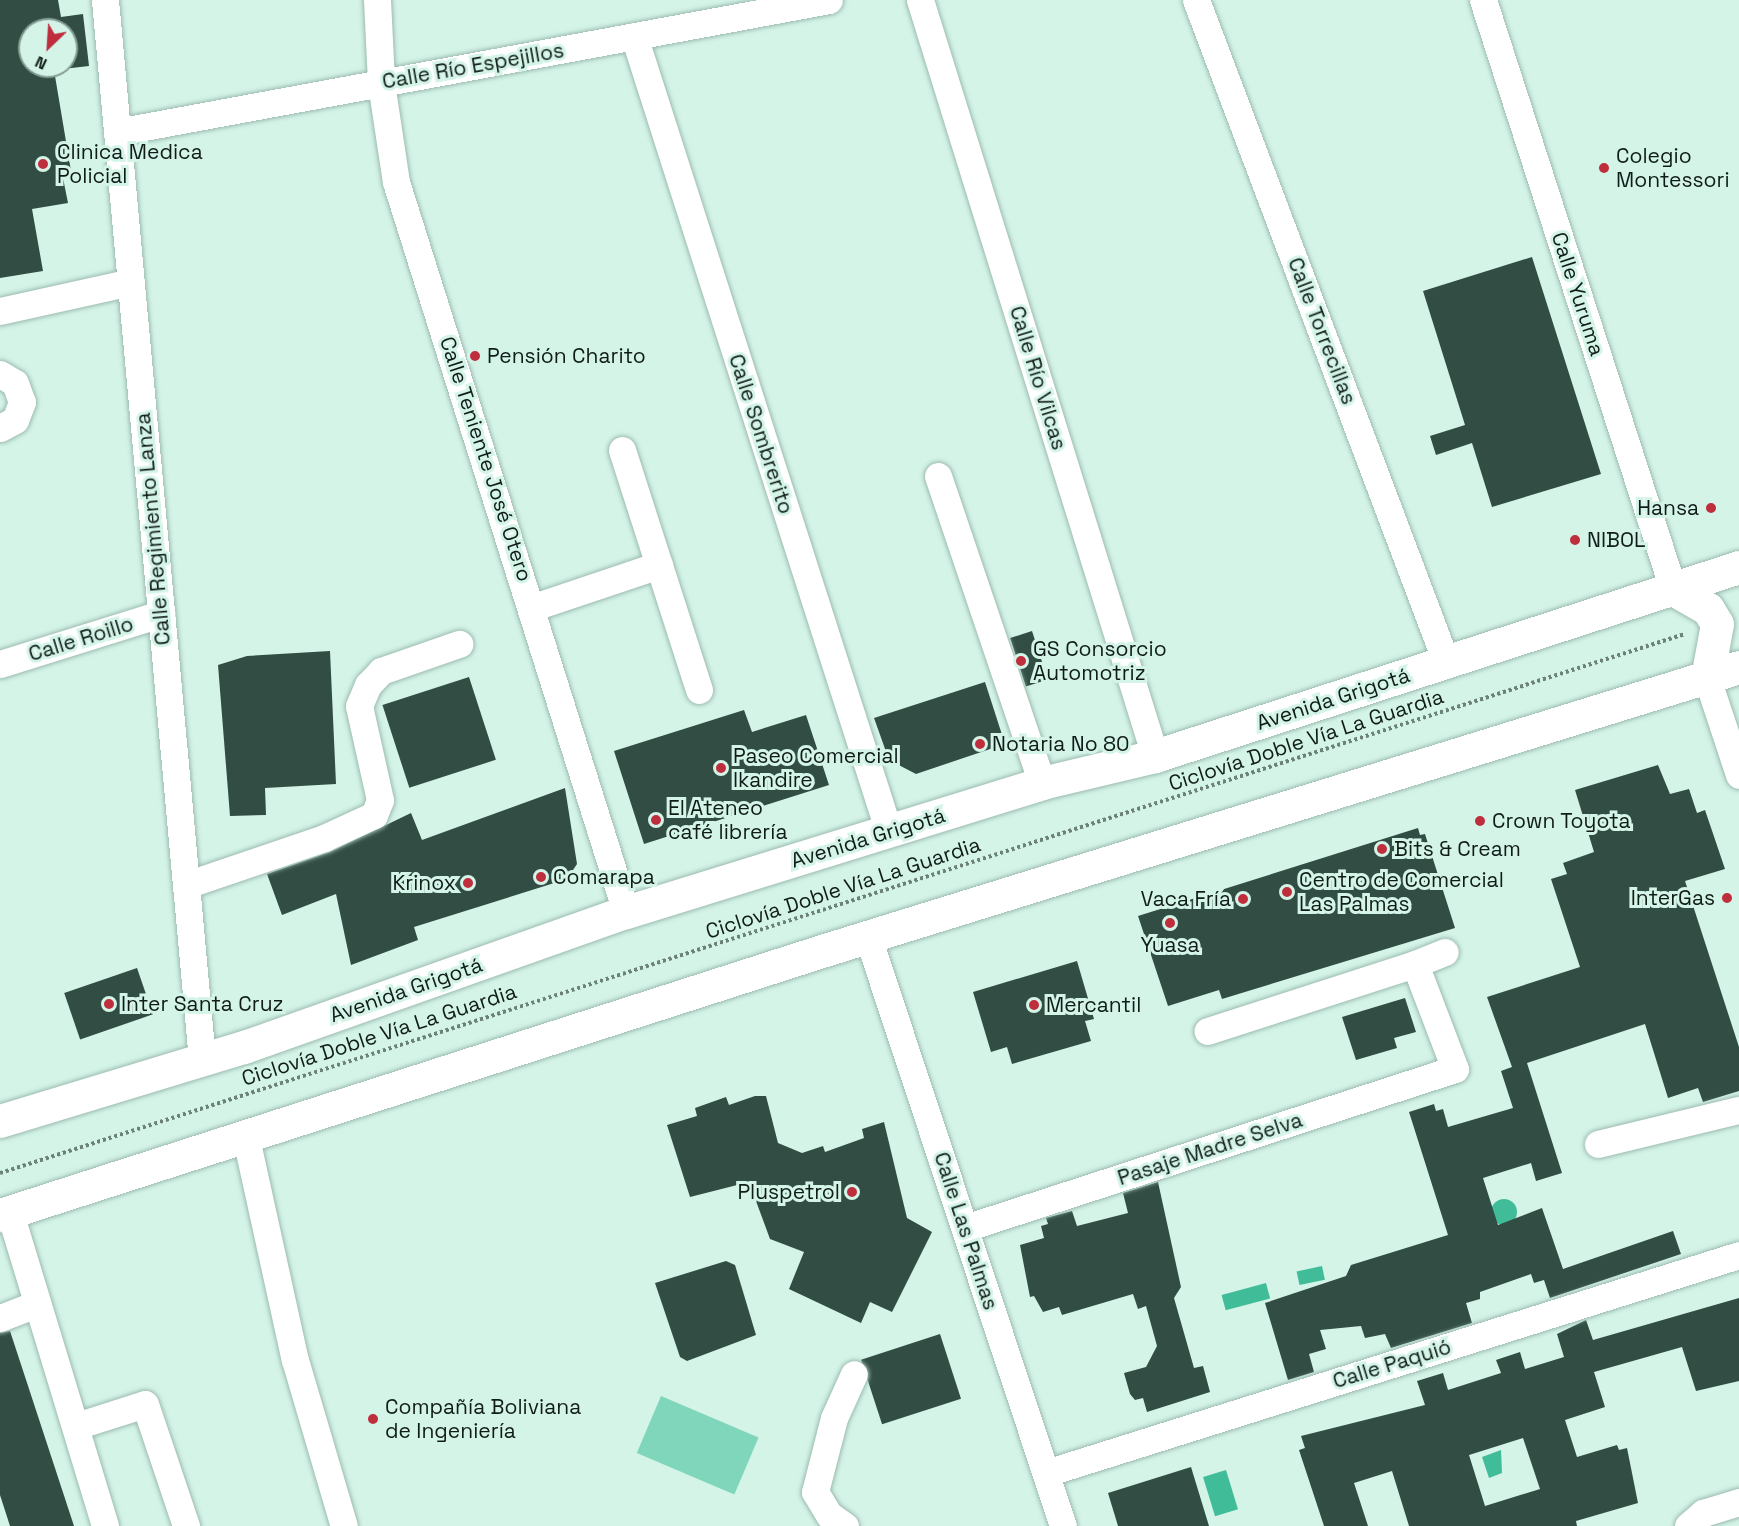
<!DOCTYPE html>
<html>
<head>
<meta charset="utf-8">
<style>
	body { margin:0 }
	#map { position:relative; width:1739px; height:1526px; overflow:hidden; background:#d4f4e8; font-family:"Space Grotesk",sans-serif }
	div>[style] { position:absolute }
	.green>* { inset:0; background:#80d6ba; transform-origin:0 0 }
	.water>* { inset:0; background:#41bc99; transform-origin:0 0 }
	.round { border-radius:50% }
	.building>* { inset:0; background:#324d44; transform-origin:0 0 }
	.path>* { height:4px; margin-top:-2px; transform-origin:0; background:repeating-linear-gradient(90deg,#6c817a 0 3px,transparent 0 6px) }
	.roads { filter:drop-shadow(0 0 2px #9dbbb0) drop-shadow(0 0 2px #9dbbb0) }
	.minor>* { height:27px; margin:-13.5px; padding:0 13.5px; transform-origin:13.5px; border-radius:13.5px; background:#fff }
	.major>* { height:33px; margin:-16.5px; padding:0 16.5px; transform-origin:16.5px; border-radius:16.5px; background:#fff }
	.dots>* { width:16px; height:16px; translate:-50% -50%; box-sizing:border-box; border:3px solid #d4f4e8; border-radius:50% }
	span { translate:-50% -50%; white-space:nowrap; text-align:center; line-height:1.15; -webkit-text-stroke:6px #d4f4e8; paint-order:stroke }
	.street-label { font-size:21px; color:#101c18 }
	.poi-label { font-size:21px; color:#101c18 }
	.left { translate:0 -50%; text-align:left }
	.right { translate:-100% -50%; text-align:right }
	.north { position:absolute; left:18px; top:18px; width:60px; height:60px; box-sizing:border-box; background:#d4f4e8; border:2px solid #869e95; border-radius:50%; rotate:205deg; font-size:16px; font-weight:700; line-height:24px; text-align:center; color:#101c18 }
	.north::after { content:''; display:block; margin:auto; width:21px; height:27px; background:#be2e3d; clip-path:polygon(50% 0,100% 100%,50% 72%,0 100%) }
</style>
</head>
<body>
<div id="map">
	<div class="green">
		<i style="left:661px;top:1396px;width:106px;height:62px;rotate:23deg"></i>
	</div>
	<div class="water">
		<i class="round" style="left:1491px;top:1199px;width:26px;height:26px"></i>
		<i style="left:1322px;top:1266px;width:14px;height:26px;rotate:78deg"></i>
		<i style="left:1266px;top:1283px;width:16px;height:46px;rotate:75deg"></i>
		<i style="clip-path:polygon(1501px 1450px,1502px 1473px,1489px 1478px,1482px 1457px)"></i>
		<i style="left:1226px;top:1470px;width:41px;height:24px;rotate:73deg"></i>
	</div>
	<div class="building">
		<i style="clip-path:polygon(evenodd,0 0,58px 0,61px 17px,83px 14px,89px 66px,54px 70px,72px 177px,63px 178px,68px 203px,32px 209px,43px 271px,0 278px,0 0,30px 30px,66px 30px,66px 66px,30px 66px,30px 30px)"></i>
		<i style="clip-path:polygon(1532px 257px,1601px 474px,1492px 507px,1472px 443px,1436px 455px,1430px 436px,1465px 425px,1423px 291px)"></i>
		<i style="left:1032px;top:631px;width:51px;height:23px;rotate:72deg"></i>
		<i style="clip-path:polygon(330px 651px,336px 784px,265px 788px,266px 815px,230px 816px,218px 665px,247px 656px)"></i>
		<i style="left:469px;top:677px;width:87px;height:91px;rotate:72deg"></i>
		<i style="clip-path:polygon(985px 682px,1005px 744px,916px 774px,889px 760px,874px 718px)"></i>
		<i style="clip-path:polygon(744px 710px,752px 732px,806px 715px,829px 785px,644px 844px,614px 751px)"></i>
		<i style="clip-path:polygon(1658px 765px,1670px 794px,1689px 789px,1697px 813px,1705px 810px,1725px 869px,1685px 881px,1739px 1047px,1739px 1091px,1703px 1102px,1698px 1088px,1668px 1098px,1645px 1024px,1527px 1063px,1562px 1173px,1536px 1181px,1531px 1163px,1483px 1178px,1498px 1225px,1542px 1208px,1563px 1269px,1673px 1231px,1681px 1254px,1550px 1298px,1544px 1280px,1534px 1283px,1531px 1274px,1480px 1292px,1480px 1299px,1466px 1303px,1472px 1323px,1391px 1348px,1385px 1334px,1365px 1338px,1361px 1326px,1320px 1330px,1326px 1349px,1309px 1354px,1314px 1372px,1288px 1380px,1265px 1303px,1346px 1276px,1351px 1265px,1448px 1235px,1409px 1112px,1434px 1104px,1436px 1111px,1443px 1109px,1448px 1127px,1513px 1108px,1501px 1071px,1512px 1067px,1487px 997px,1580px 967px,1551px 879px,1567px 874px,1563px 863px,1594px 852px,1575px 790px)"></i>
		<i style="clip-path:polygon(565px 788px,577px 864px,567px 879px,414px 927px,418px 940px,351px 965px,336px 894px,282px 915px,267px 874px,330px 852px,411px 813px,422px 840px)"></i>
		<i style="clip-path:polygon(1418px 828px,1420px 835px,1425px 834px,1455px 928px,1222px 999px,1219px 990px,1168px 1006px,1138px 916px)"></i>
		<i style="clip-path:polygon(1077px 961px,1094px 1019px,1085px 1021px,1091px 1041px,1012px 1064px,1007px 1047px,991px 1052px,973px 992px)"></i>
		<i style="left:137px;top:968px;width:49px;height:77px;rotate:71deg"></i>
		<i style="clip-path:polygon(1405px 998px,1416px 1032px,1394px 1038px,1397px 1048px,1356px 1060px,1342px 1017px)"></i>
		<i style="clip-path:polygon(755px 1096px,766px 1096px,778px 1143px,802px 1153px,823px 1146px,825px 1152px,864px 1138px,862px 1129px,884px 1122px,907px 1218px,932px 1232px,892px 1312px,870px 1302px,861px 1323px,789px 1289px,804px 1252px,770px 1239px,749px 1182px,690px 1197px,667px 1125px,697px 1116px,695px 1108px,726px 1097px,729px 1105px)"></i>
		<i style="clip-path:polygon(1158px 1182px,1181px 1287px,1174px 1298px,1194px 1368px,1203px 1366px,1210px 1392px,1147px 1412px,1143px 1398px,1135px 1400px,1130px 1394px,1124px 1373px,1146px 1367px,1157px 1346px,1146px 1306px,1138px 1309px,1133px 1294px,1062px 1315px,1059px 1307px,1043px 1312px,1034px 1296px,1030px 1297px,1020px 1245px,1044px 1238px,1041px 1226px,1048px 1224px,1046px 1218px,1072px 1211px,1077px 1226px,1128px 1213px,1123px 1193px)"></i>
		<i style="clip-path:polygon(726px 1261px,735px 1265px,756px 1335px,687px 1361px,680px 1357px,655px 1283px)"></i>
		<i style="clip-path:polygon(evenodd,1739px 1298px,1739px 1381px,1696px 1391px,1682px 1347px,1594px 1372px,1605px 1407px,1565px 1420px,1577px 1457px,1617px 1445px,1619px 1450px,1627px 1448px,1638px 1503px,1576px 1521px,1577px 1526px,1409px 1526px,1392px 1471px,1354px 1483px,1368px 1526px,1324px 1526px,1299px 1450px,1305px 1448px,1301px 1436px,1425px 1405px,1417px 1381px,1443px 1373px,1448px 1390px,1501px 1373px,1496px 1360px,1520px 1352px,1525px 1369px,1564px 1357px,1557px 1334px,1586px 1320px,1593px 1340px,1739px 1298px,1523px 1438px,1540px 1489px,1485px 1506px,1469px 1455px,1523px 1438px)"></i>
		<i style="clip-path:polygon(10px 1331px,74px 1526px,10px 1526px,0 1495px,0 1333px)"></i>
		<i style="left:940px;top:1334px;width:68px;height:83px;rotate:72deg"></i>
		<i style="clip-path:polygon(1191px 1467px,1209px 1526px,1118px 1526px,1108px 1493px)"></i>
	</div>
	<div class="path">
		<i style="left:0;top:1173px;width:1769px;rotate:-17.74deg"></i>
	</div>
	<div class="roads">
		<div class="minor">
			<i style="left:105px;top:0;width:1063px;rotate:84.77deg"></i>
			<i style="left:377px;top:0;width:83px;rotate:87.2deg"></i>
			<i style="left:381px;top:83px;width:100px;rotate:81.4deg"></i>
			<i style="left:396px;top:182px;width:765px;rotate:72.51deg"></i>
			<i style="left:920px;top:0;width:792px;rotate:72.73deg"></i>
			<i style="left:1196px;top:0;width:708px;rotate:69.31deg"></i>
			<i style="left:1483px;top:0;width:619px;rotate:72.12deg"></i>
			<i style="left:634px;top:36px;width:836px;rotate:72.24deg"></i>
			<i style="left:117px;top:132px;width:724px;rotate:-10.5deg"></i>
			<i style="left:0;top:311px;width:134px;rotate:-12.5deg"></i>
			<i style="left:0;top:374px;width:17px;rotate:31deg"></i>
			<i style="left:15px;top:383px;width:20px;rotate:70deg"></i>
			<i style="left:22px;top:402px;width:19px;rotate:111deg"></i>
			<i style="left:15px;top:420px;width:17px;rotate:152deg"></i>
			<i style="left:622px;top:450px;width:252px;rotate:72.2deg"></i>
			<i style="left:938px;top:476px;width:324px;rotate:71.3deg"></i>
			<i style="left:534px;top:607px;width:132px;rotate:-18.6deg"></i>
			<i style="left:0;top:664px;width:169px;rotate:-17.3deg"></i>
			<i style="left:1707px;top:678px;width:102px;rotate:71.7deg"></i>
			<i style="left:186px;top:885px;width:146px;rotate:-18.8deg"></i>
			<i style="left:324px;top:838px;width:55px;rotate:-24.7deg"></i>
			<i style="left:374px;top:815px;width:16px;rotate:-68deg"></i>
			<i style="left:380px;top:800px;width:96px;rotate:-102.6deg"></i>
			<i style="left:359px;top:706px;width:23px;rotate:-67deg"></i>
			<i style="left:368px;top:685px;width:19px;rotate:-47deg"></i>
			<i style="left:381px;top:671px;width:83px;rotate:-19.1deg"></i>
			<i style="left:868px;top:937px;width:620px;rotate:71.68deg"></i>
			<i style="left:1415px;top:964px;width:32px;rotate:-22deg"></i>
			<i style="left:246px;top:1138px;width:227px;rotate:77.6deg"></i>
			<i style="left:295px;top:1360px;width:173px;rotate:73.6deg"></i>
			<i style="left:1598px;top:1144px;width:145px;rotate:-13.6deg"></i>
			<i style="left:10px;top:1213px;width:327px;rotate:73.1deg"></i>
			<i style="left:965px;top:1228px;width:515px;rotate:-17.98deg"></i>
			<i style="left:1455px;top:1069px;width:112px;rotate:-110.9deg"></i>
			<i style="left:1415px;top:964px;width:218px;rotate:162.1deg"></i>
			<i style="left:0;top:1318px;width:40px;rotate:-21deg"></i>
			<i style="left:76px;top:1426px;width:72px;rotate:-17.7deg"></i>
			<i style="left:145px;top:1404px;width:129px;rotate:71.4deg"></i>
			<i style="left:1046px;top:1473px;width:726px;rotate:-17.46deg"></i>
			<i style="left:845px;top:1526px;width:19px;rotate:-145deg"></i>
			<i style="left:829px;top:1515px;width:27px;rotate:-121deg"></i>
			<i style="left:815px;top:1492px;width:76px;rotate:-75.6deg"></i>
			<i style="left:834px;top:1418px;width:48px;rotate:-65.6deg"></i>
			<i style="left:1688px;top:1526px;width:20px;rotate:-41deg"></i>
			<i style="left:1703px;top:1513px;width:38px;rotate:-17deg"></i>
		</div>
		<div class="major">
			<i style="left:1673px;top:589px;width:40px;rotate:29.7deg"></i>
			<i style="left:1708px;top:609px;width:17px;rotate:59deg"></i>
			<i style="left:1717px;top:624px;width:55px;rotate:100.5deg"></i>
			<i style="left:0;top:1121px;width:255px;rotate:-16.9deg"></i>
			<i style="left:244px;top:1047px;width:405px;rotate:-19.5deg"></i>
			<i style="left:626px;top:912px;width:436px;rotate:-17.2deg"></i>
			<i style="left:1042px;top:783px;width:116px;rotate:-13.4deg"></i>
			<i style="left:1155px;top:756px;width:614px;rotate:-17.93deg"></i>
			<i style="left:0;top:1215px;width:867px;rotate:-17.81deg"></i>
			<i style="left:825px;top:950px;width:957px;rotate:-17.2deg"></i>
		</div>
	</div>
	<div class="dots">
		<i style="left:43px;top:164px;background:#be2e3d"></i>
		<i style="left:1604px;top:168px;background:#be2e3d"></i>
		<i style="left:475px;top:356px;background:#be2e3d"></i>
		<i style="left:1711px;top:508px;background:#be2e3d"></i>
		<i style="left:1575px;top:540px;background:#be2e3d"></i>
		<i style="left:1021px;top:661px;background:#be2e3d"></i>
		<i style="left:980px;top:744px;background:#be2e3d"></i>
		<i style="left:721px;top:768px;background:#be2e3d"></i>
		<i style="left:656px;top:820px;background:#be2e3d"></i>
		<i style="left:1480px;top:821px;background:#be2e3d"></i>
		<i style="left:1382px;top:849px;background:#be2e3d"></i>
		<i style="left:541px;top:877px;background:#be2e3d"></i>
		<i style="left:468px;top:883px;background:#be2e3d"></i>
		<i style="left:1287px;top:892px;background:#be2e3d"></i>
		<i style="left:1727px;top:898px;background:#be2e3d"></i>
		<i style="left:1243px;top:899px;background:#be2e3d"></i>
		<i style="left:1170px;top:923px;background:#be2e3d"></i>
		<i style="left:109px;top:1004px;background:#be2e3d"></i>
		<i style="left:1034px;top:1005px;background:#be2e3d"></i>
		<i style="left:852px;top:1192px;background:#be2e3d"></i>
		<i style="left:373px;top:1419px;background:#be2e3d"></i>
	</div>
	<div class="street-label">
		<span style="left:473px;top:66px;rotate:-10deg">Calle Río Espejillos</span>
		<span style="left:1578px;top:294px;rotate:72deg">Calle Yuruma</span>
		<span style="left:1322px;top:331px;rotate:69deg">Calle Torrecillas</span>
		<span style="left:1038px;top:378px;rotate:73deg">Calle Río Vilcas</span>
		<span style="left:761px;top:434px;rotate:72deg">Calle Sombrerito</span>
		<span style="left:486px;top:459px;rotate:72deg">Calle Teniente José Otero</span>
		<span style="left:153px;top:529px;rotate:-95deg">Calle Regimiento Lanza</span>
		<span style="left:81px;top:639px;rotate:-17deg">Calle Roillo</span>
		<span style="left:1333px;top:699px;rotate:-18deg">Avenida Grigotá</span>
		<span style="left:1306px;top:740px;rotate:-18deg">Ciclovía Doble Vía La Guardia</span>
		<span style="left:868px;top:838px;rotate:-17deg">Avenida Grigotá</span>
		<span style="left:843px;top:888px;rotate:-18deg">Ciclovía Doble Vía La Guardia</span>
		<span style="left:406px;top:990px;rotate:-19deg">Avenida Grigotá</span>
		<span style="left:379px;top:1035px;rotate:-18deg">Ciclovía Doble Vía La Guardia</span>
		<span style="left:1210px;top:1149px;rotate:-18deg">Pasaje Madre Selva</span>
		<span style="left:966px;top:1231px;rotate:72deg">Calle Las Palmas</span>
		<span style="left:1392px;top:1364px;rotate:-17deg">Calle Paquió</span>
	</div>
	<div class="poi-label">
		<span class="left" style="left:57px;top:164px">Clinica Medica<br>Policial</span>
		<span class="left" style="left:1616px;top:168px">Colegio<br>Montessori</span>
		<span class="left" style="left:487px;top:356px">Pensión Charito</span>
		<span class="right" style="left:1699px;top:508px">Hansa</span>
		<span class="left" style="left:1587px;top:540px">NIBOL</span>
		<span class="left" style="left:1033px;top:661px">GS Consorcio<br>Automotriz</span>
		<span class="left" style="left:992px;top:744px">Notaria No 80</span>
		<span class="left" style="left:733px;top:768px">Paseo Comercial<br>Ikandire</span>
		<span class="left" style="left:668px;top:820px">El Ateneo<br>café librería</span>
		<span class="left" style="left:1492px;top:821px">Crown Toyota</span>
		<span class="left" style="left:1394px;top:849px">Bits &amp; Cream</span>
		<span class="left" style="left:553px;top:877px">Comarapa</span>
		<span class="left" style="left:1299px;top:892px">Centro de Comercial<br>Las Palmas</span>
		<span class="right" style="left:456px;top:883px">Krinox</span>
		<span class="right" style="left:1715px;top:898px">InterGas</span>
		<span class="right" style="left:1231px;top:899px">Vaca Fría</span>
		<span style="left:1170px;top:945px">Yuasa</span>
		<span class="left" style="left:121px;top:1004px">Inter Santa Cruz</span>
		<span class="left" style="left:1046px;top:1005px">Mercantil</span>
		<span class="right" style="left:840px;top:1192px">Pluspetrol</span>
		<span class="left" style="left:385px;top:1419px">Compañía Boliviana<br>de Ingeniería</span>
	</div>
	<div class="north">N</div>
</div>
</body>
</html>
